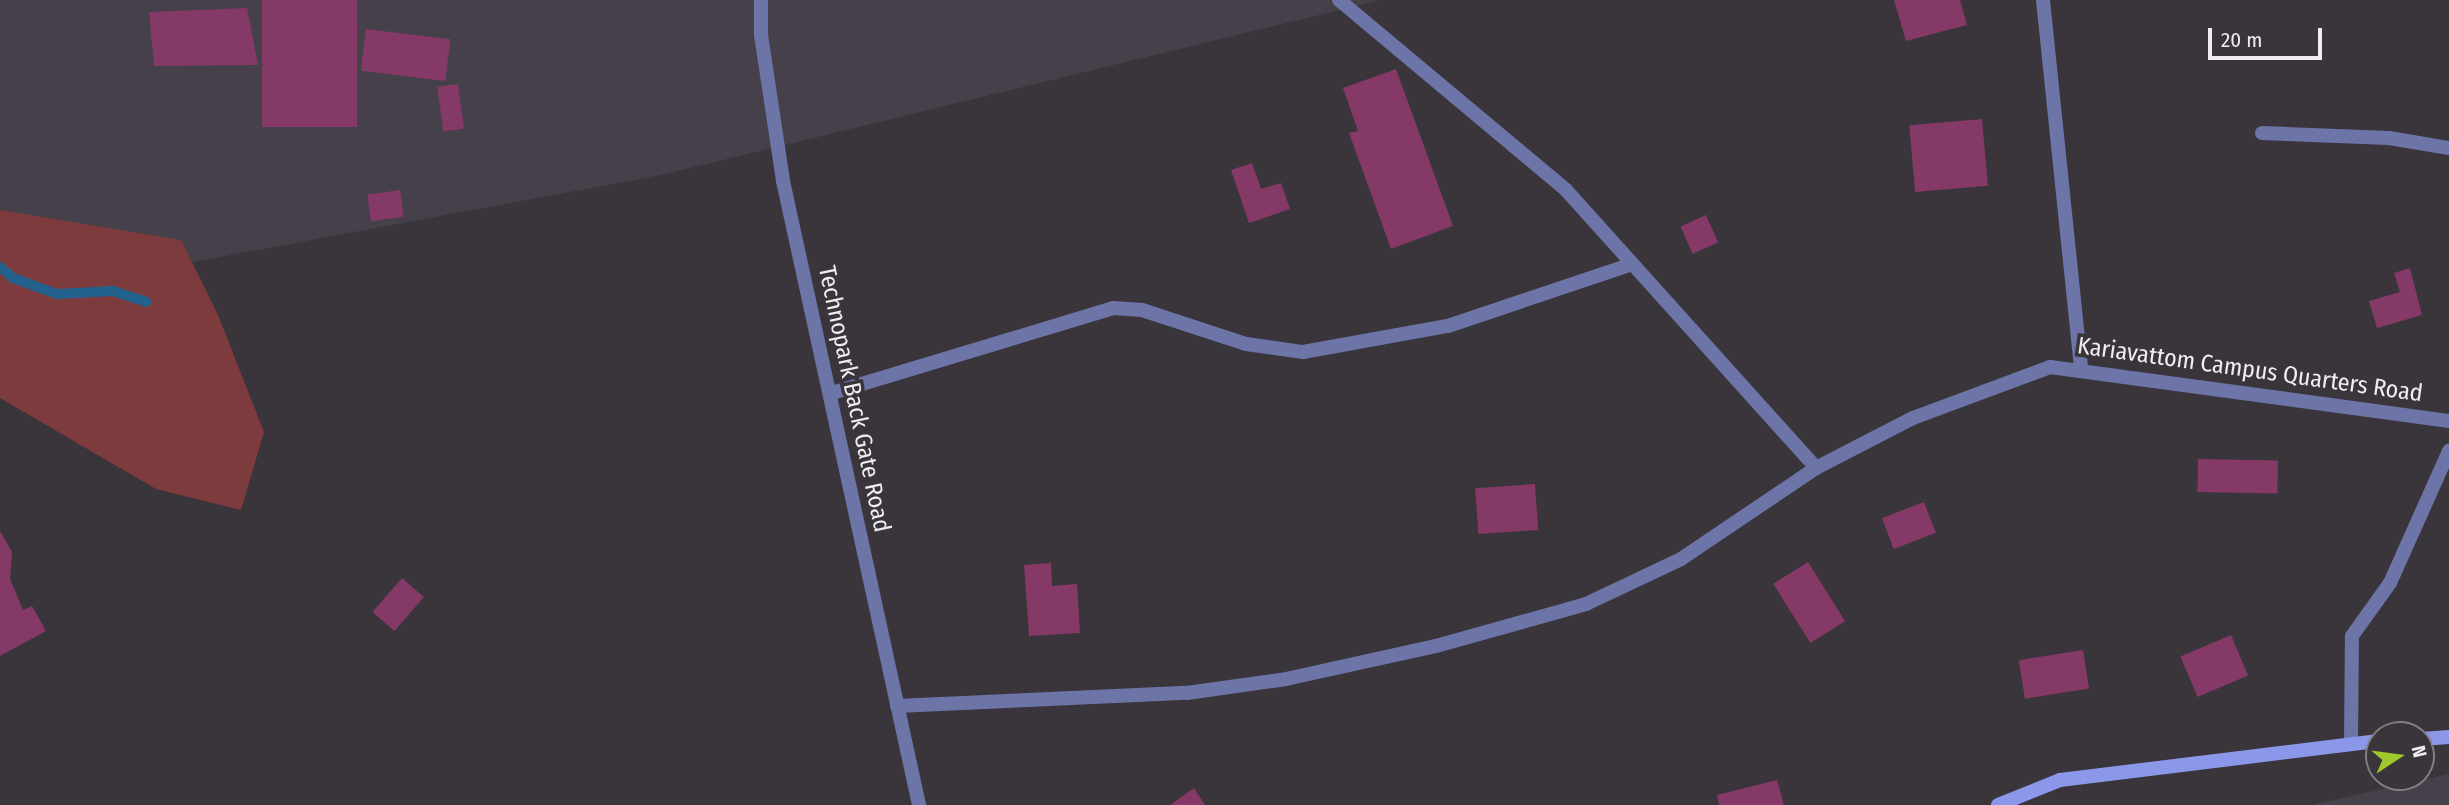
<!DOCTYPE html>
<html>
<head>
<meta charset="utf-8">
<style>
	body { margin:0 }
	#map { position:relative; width:2449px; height:805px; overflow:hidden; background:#39353b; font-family:"Fira Sans Condensed",sans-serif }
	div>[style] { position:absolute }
	.built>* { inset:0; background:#45404a }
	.green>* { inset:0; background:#7e3b3d }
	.stream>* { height:10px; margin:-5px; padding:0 5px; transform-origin:5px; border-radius:5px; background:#23628d }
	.building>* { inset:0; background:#853966; transform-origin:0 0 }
	.minor>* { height:14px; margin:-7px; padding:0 7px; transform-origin:7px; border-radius:7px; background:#6d75a8 }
	.tertiary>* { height:14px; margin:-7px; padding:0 7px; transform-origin:7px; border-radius:7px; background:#6d75a8 }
	.secondary>* { height:14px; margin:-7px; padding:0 7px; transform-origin:7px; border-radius:7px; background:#8b97e9 }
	span { translate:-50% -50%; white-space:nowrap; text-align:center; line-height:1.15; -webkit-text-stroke:7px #39353b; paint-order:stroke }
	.street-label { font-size:24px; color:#efedf1 }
	.north { position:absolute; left:2365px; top:721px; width:70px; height:70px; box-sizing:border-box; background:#39353b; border:2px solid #827f84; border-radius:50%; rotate:77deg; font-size:19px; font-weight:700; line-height:28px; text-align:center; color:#efedf1 }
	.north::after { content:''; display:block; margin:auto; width:24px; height:32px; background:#a0c92b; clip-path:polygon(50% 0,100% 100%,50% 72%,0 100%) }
	.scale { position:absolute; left:2208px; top:28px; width:114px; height:32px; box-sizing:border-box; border:4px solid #efedf1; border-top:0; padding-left:9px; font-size:21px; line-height:24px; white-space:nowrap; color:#efedf1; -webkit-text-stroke:5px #39353b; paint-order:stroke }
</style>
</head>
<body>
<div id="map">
	<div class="built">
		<i style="clip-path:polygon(0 0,1381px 0,661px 175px,0 298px)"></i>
		<i style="clip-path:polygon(2449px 774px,2449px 805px,2311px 805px)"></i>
	</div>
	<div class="green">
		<i style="clip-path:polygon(0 210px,181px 240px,218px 315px,264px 432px,241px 510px,156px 489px,0 398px)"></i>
	</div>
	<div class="stream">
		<i style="left:0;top:267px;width:17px;rotate:40deg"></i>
		<i style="left:13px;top:278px;width:47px;rotate:20deg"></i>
		<i style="left:57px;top:294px;width:56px;rotate:-3.1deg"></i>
		<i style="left:113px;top:291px;width:35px;rotate:18deg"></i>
	</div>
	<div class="building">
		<i style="left:262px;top:0;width:95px;height:127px"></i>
		<i style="clip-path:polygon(1894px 0,1960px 0,1967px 25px,1906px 41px)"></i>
		<i style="clip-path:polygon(247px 8px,258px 65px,154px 66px,149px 12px)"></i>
		<i style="left:366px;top:29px;width:85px;height:42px;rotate:7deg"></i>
		<i style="clip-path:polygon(1396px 69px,1453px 226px,1391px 249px,1349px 133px,1358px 131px,1343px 88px)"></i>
		<i style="left:458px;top:84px;width:45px;height:21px;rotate:82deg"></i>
		<i style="left:1982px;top:119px;width:67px;height:73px;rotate:85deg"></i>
		<i style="clip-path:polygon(1252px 163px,1261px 189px,1281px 183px,1290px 209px,1249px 223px,1231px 170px)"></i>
		<i style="left:400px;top:190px;width:27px;height:33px;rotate:82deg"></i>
		<i style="left:1706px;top:215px;width:30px;height:28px;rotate:66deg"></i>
		<i style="clip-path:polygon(2410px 268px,2422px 315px,2377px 328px,2369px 301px,2400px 292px,2394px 273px)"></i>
		<i style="left:2198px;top:459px;width:80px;height:33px;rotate:1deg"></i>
		<i style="left:1535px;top:484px;width:46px;height:60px;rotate:86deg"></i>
		<i style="left:1924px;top:502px;width:33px;height:45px;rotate:69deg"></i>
		<i style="clip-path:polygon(0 531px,12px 552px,10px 579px,23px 610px,32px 606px,46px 631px,0 656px)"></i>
		<i style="left:1808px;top:562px;width:70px;height:41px;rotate:58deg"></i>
		<i style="clip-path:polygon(1051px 563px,1052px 586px,1077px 584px,1080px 633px,1029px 636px,1024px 565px)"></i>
		<i style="left:402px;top:578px;width:29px;height:45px;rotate:41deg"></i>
		<i style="left:2231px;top:635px;width:44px;height:55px;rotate:67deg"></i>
		<i style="left:2083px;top:650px;width:39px;height:65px;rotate:81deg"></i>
		<i style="clip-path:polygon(1777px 780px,1784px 805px,1719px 805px,1717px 795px)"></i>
		<i style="clip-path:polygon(1194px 788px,1205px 805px,1170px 805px)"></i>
	</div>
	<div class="minor">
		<i style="left:1339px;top:0;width:296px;rotate:39.9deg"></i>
		<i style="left:1566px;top:190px;width:374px;rotate:48deg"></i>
		<i style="left:2043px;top:0;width:370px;rotate:84.1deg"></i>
		<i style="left:2262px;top:133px;width:127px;rotate:2.3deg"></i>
		<i style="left:2389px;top:138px;width:61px;rotate:9.5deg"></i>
		<i style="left:832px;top:393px;width:294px;rotate:-16.8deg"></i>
		<i style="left:1113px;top:308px;width:29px;rotate:4deg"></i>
		<i style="left:1142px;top:310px;width:109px;rotate:18.1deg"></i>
		<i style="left:1246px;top:344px;width:58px;rotate:8deg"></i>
		<i style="left:1303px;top:352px;width:147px;rotate:-10.2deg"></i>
		<i style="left:1448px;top:326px;width:191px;rotate:-18.6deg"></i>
		<i style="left:897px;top:706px;width:290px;rotate:-2.6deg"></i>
		<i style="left:1187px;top:693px;width:100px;rotate:-8deg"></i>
		<i style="left:1286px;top:679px;width:154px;rotate:-12.4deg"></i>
		<i style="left:1436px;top:646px;width:156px;rotate:-15.6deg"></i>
		<i style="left:1586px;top:604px;width:105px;rotate:-25.3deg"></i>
		<i style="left:1681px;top:559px;width:163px;rotate:-34deg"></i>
		<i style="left:1816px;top:468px;width:109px;rotate:-27.3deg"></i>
		<i style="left:1913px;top:418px;width:146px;rotate:-20.4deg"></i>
		<i style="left:2050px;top:367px;width:403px;rotate:7.7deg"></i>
		<i style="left:2351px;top:743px;width:107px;rotate:-89.5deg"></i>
		<i style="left:2352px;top:636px;width:65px;rotate:-54.4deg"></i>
		<i style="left:2390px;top:583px;width:145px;rotate:-65.9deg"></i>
	</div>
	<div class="tertiary">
		<i style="left:761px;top:0;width:35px;rotate:90deg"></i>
		<i style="left:761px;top:35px;width:148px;rotate:81.4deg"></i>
		<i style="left:783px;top:181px;width:639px;rotate:77.7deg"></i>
	</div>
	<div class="secondary">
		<i style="left:2421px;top:739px;width:28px;rotate:-4deg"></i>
		<i style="left:1998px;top:805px;width:67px;rotate:-22deg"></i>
		<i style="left:2060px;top:780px;width:321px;rotate:-7deg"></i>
	</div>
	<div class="street-label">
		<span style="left:2250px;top:370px;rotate:8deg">Kariavattom Campus Quarters Road</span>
		<span style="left:854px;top:399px;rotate:78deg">Technopark Back Gate Road</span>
	</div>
	<div class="north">N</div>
	<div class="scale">20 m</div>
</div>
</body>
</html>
